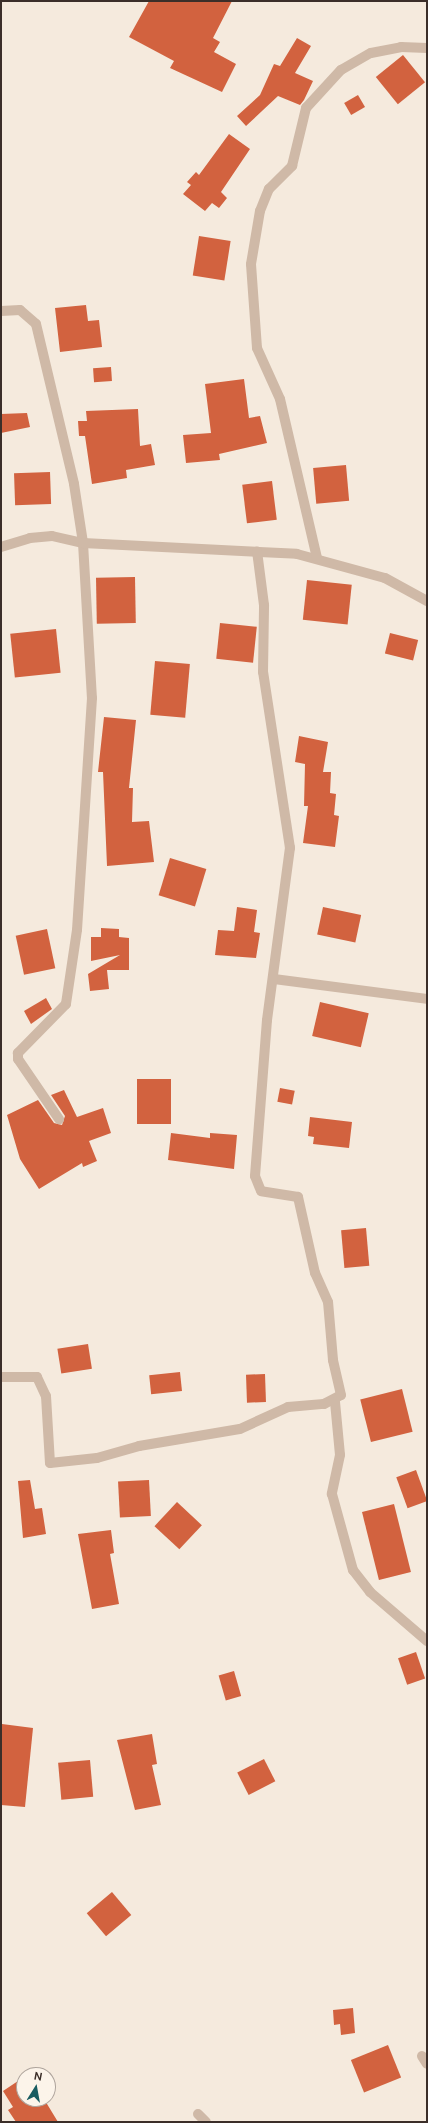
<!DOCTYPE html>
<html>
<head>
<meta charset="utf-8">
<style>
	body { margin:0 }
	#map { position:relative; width:428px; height:2123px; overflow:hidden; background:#f5eadd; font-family:"DM Sans",sans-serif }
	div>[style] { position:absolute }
	.building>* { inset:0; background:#d2623f; transform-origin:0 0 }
	.minor>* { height:10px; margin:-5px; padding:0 5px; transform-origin:5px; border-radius:5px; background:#cfb9a7 }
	span { translate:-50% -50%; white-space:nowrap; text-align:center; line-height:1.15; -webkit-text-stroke:3px #fcf4ea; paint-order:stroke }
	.frame { position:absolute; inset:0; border:2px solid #3b2e29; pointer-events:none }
	.north { position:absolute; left:16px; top:2067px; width:40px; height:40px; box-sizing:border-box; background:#fcf4ea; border:1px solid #afa59d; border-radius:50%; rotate:11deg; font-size:11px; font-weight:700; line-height:16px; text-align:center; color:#3b2e29 }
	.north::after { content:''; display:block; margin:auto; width:14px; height:18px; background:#195c61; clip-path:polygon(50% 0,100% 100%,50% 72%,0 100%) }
</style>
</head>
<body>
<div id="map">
	<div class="building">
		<i style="clip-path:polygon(149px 1px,232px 1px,213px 38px,220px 42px,214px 52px,236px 64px,222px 92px,170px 68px,174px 61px,129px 37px)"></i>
		<i style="clip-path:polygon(297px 38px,311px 46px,295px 73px,313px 81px,304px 100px,300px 105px,278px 96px,246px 126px,237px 116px,260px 95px,274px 64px,280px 66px)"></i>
		<i style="left:403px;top:55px;width:35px;height:35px;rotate:51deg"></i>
		<i style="left:358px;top:95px;width:14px;height:16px;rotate:60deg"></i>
		<i style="clip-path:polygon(229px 134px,250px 149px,221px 192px,227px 198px,219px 208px,212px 203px,205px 211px,183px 194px,191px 185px,187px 182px,196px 172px,199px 175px)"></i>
		<i style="left:199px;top:236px;width:32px;height:40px;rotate:9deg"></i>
		<i style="clip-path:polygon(86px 305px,88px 321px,99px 320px,102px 347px,60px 352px,55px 308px)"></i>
		<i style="left:111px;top:367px;width:14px;height:18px;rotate:86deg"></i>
		<i style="clip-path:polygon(244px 379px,249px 418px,260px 416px,267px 443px,219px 454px,220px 460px,186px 463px,183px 435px,211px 433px,205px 384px)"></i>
		<i style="clip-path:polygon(138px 409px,140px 446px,151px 444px,155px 465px,126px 470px,127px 478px,92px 484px,85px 436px,79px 436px,78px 421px,87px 421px,86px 411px)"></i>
		<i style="clip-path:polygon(27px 413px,30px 427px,1px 433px,1px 414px)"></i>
		<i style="left:346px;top:465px;width:36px;height:33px;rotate:85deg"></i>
		<i style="left:50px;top:472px;width:32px;height:36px;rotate:88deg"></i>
		<i style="left:272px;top:481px;width:39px;height:30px;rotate:83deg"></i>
		<i style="left:135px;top:577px;width:46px;height:39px;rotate:89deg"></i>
		<i style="left:307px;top:580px;width:45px;height:40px;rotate:6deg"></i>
		<i style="left:220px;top:623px;width:37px;height:36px;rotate:6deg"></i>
		<i style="left:56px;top:629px;width:44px;height:46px;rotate:84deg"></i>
		<i style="left:390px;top:633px;width:29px;height:21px;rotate:14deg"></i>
		<i style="left:155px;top:661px;width:35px;height:54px;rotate:5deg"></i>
		<i style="clip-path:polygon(104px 717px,136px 720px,129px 788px,133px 788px,132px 822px,149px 821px,154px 862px,107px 866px,103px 772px,98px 772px)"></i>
		<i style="clip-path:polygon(299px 736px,328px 742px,323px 772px,331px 772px,330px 793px,336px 794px,334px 815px,339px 816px,335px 847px,303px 843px,308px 806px,304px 806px,305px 764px,295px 762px)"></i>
		<i style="left:170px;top:858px;width:38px;height:39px;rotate:17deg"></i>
		<i style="clip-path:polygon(237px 907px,257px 910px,254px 932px,260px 933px,256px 958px,215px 955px,218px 930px,234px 931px)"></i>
		<i style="left:323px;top:907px;width:39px;height:28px;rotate:12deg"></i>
		<i style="clip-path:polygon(101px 928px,119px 929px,119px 937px,129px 938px,129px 970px,107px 970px,109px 989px,90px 991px,88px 974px,120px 955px,91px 961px,91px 937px,101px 937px)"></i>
		<i style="left:47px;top:929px;width:40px;height:32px;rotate:78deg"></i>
		<i style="clip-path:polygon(46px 998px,52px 1009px,31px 1024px,24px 1011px)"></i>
		<i style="left:320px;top:1002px;width:50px;height:35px;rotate:13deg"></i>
		<i style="left:137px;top:1079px;width:34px;height:45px"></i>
		<i style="left:280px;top:1088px;width:15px;height:14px;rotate:11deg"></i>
		<i style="clip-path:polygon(64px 1090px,77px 1117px,103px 1108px,111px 1133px,89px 1141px,97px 1161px,83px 1167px,82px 1163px,39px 1189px,20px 1159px,7px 1115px,38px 1100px,54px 1123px,62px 1125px,65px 1116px,51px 1095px)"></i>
		<i style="clip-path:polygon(310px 1117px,352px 1122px,349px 1148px,313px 1144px,314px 1137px,308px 1136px)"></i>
		<i style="clip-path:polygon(171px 1133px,210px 1138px,210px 1133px,237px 1135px,234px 1169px,168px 1160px)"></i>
		<i style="left:366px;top:1228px;width:38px;height:25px;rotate:85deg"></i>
		<i style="left:88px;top:1344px;width:25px;height:31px;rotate:81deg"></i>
		<i style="left:180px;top:1372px;width:19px;height:31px;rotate:84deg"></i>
		<i style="left:265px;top:1374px;width:28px;height:19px;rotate:88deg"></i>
		<i style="left:402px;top:1389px;width:44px;height:43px;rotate:76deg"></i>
		<i style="left:416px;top:1470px;width:33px;height:21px;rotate:70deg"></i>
		<i style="clip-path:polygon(30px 1480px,35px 1509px,42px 1508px,46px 1534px,23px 1538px,18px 1481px)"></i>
		<i style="left:149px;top:1480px;width:36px;height:31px;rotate:87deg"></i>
		<i style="left:177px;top:1502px;width:34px;height:33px;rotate:43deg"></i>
		<i style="left:394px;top:1504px;width:70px;height:33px;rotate:76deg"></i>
		<i style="clip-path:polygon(111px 1530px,114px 1553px,110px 1554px,119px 1604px,92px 1609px,78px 1534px)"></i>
		<i style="left:416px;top:1652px;width:28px;height:19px;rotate:71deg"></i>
		<i style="left:234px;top:1671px;width:26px;height:16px;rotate:74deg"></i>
		<i style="clip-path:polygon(2px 1724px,33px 1728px,25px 1807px,1px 1805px)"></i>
		<i style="clip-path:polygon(152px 1734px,157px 1764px,152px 1765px,161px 1805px,135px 1810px,117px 1740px)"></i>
		<i style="left:264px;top:1759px;width:25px;height:30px;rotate:63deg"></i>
		<i style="left:90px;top:1760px;width:37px;height:32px;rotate:85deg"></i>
		<i style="left:112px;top:1892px;width:30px;height:33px;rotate:50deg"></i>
		<i style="clip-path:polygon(353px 2008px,355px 2033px,341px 2035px,340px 2024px,334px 2025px,333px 2010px)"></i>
		<i style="left:388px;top:2045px;width:35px;height:40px;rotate:68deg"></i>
		<i style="clip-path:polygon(24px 2077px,24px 2099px,44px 2099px,58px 2122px,16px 2122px,8px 2110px,13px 2107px,3px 2091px)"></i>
	</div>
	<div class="minor">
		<i style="left:1px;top:311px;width:19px;rotate:-3deg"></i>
		<i style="left:20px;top:310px;width:21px;rotate:41deg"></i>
		<i style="left:36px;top:324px;width:164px;rotate:76.6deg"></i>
		<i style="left:74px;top:484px;width:60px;rotate:81.3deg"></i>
		<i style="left:83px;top:543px;width:155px;rotate:86.7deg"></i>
		<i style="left:92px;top:698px;width:232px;rotate:93.7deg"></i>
		<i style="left:77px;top:930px;width:75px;rotate:98.5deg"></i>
		<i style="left:66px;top:1004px;width:69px;rotate:134.4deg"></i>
		<i style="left:18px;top:1053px;width:6px;rotate:90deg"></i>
		<i style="left:18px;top:1059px;width:73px;rotate:55.7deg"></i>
		<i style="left:1px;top:547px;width:30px;rotate:-17deg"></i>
		<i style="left:30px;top:538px;width:22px;rotate:-5deg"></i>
		<i style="left:52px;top:536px;width:32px;rotate:13deg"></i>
		<i style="left:83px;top:543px;width:214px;rotate:2.9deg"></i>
		<i style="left:297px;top:554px;width:91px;rotate:15.3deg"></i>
		<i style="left:385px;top:578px;width:48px;rotate:28.7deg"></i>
		<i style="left:317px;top:558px;width:163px;rotate:-103.1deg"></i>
		<i style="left:280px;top:399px;width:56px;rotate:-114.3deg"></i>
		<i style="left:257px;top:348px;width:84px;rotate:-94.1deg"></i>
		<i style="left:251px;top:264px;width:54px;rotate:-80.4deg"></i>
		<i style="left:260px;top:211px;width:24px;rotate:-68deg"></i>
		<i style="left:269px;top:189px;width:33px;rotate:-45deg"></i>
		<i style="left:292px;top:166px;width:60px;rotate:-76.4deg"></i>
		<i style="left:306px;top:108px;width:52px;rotate:-47.4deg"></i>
		<i style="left:341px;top:70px;width:34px;rotate:-30deg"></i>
		<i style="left:371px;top:53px;width:31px;rotate:-11deg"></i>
		<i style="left:401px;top:47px;width:26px;rotate:2deg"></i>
		<i style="left:274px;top:979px;width:154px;rotate:7.4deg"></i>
		<i style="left:1px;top:1377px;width:36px"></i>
		<i style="left:37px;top:1377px;width:21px;rotate:65deg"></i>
		<i style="left:46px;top:1396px;width:67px;rotate:86.6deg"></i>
		<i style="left:50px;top:1463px;width:47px;rotate:-6.1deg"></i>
		<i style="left:97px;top:1458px;width:44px;rotate:-15.9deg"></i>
		<i style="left:139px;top:1446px;width:102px;rotate:-9.6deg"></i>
		<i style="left:240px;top:1429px;width:53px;rotate:-24.6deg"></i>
		<i style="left:288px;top:1407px;width:36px;rotate:-5deg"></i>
		<i style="left:324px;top:1404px;width:19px;rotate:-28deg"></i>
		<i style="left:341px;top:1395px;width:36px;rotate:-103deg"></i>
		<i style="left:333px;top:1360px;width:58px;rotate:-94.9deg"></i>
		<i style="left:328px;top:1302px;width:32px;rotate:-114deg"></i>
		<i style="left:315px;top:1273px;width:78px;rotate:-102.6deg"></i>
		<i style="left:298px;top:1197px;width:37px;rotate:-171deg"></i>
		<i style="left:261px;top:1191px;width:16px;rotate:-112deg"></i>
		<i style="left:255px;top:1176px;width:156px;rotate:-85.6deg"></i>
		<i style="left:267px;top:1020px;width:174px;rotate:-82.4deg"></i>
		<i style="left:290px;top:848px;width:178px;rotate:-98.7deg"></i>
		<i style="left:263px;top:672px;width:67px;rotate:-89.1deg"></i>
		<i style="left:264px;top:605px;width:54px;rotate:-97.4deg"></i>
		<i style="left:335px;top:1402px;width:53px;rotate:84.6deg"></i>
		<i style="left:340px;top:1455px;width:40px;rotate:102deg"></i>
		<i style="left:332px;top:1494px;width:79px;rotate:74.6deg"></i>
		<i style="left:353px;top:1570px;width:28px;rotate:52deg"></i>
		<i style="left:370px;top:1592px;width:75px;rotate:40.7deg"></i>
		<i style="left:422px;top:2056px;width:9px;rotate:58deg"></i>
		<i style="left:198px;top:2114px;width:11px;rotate:45deg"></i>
	</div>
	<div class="frame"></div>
	<div class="north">N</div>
</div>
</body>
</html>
